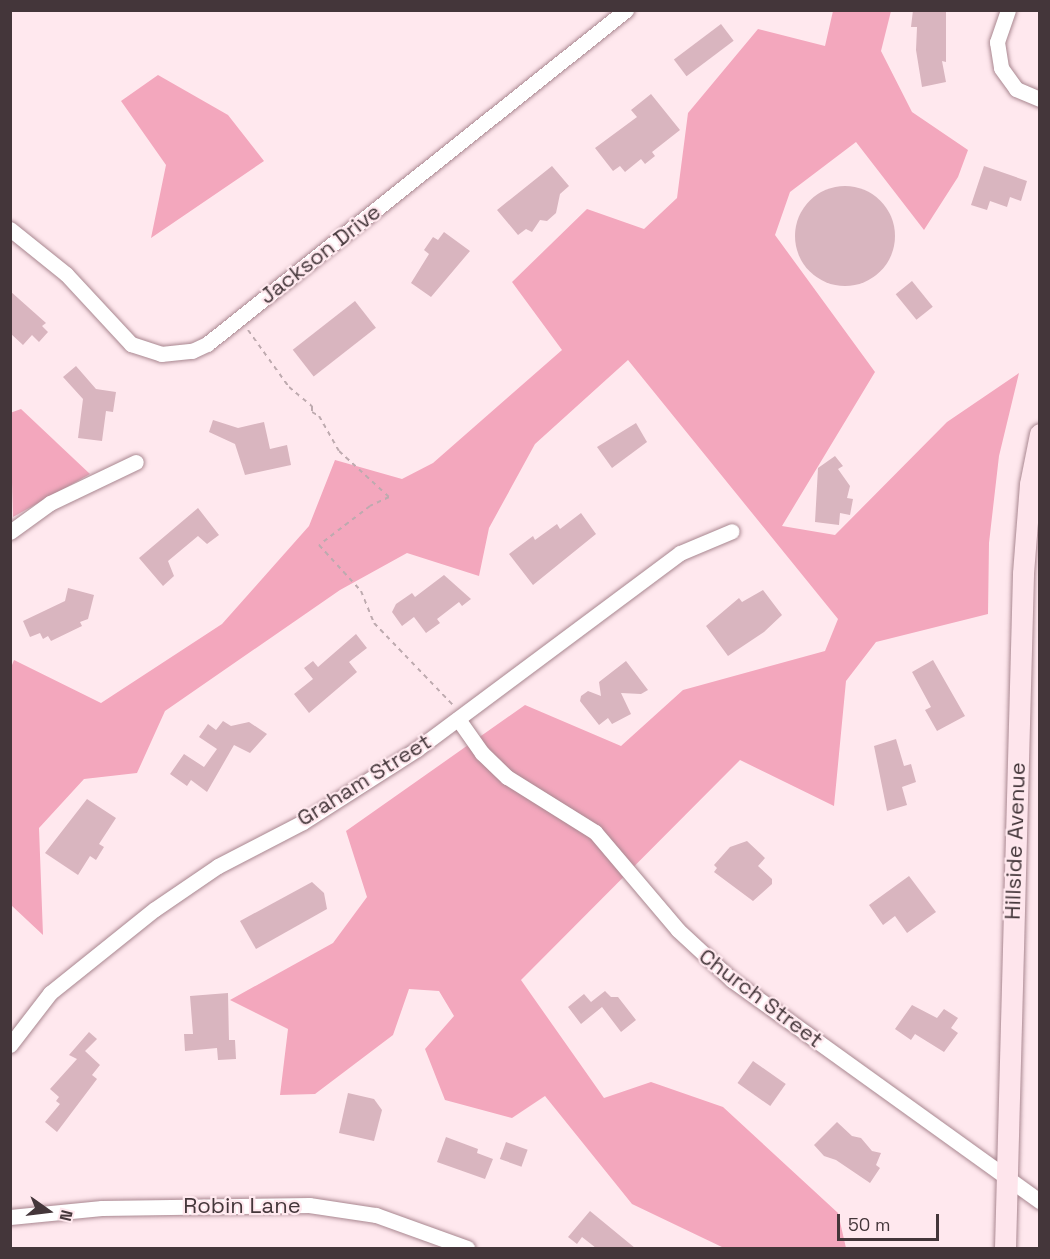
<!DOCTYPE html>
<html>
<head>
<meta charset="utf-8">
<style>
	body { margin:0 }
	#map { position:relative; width:1050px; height:1259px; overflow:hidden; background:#ffe8ee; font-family:"Space Grotesk",sans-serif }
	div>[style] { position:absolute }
	.green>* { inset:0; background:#f3a7bd }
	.building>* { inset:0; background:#d9b5bf; transform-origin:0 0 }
	.round { border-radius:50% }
	.path>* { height:2px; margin-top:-1px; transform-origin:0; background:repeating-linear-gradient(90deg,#beaaaf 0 4.5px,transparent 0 9px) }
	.roads { filter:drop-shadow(0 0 2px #a98790) drop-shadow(0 0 2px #a98790) }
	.minor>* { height:15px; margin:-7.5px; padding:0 7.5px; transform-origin:7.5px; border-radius:7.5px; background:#fff }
	.secondary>* { height:21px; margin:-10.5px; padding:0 10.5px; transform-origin:10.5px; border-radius:10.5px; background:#fee5ec }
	span { translate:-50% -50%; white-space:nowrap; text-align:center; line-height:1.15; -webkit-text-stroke:4.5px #ffe8ee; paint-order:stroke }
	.street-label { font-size:22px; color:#44363a }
	.frame { position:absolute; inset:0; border:12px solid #44363a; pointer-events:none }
	.north { position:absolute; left:18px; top:1181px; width:60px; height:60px; -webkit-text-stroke:4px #ffe8ee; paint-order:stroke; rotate:104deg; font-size:16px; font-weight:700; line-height:24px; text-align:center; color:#44363a }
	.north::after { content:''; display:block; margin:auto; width:21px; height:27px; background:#44363a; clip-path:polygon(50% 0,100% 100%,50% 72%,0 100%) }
	.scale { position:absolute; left:837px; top:1214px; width:102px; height:27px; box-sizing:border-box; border:3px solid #44363a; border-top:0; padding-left:8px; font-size:18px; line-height:21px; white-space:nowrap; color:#44363a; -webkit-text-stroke:4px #ffe8ee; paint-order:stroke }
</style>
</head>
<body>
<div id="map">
	<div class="green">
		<i style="clip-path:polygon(833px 11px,891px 11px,881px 51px,912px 112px,968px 150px,958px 177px,924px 230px,856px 142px,790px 192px,775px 235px,875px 372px,782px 526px,835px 535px,947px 422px,1019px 373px,999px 456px,989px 543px,988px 614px,876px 642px,846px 681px,834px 806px,740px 760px,521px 980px,604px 1098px,651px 1082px,723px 1107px,838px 1213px,846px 1248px,724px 1248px,632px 1204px,545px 1096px,512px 1118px,445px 1100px,425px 1049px,454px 1016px,439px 991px,409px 989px,393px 1035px,315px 1094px,280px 1095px,288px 1029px,230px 1000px,333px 943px,367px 897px,346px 831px,525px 705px,621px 746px,683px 690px,825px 651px,838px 619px,628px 360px,535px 444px,489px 528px,479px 576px,407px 553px,340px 590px,165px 711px,137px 773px,84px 779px,39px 828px,43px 935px,11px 905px,10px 670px,14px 660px,101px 703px,222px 624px,309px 526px,335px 460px,402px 479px,433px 463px,562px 350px,512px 282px,587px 209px,644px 229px,677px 198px,688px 113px,758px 29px,825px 46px)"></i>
		<i style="clip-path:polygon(158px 75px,228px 115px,264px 161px,151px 238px,166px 165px,121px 101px)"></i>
		<i style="clip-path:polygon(21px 409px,90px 474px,13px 517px,10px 413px)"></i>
	</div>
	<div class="building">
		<i style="clip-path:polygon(913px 10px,946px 10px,946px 62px,942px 61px,946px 82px,922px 87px,916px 50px,917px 27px,911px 27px)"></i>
		<i style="left:721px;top:24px;width:21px;height:59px;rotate:53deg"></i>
		<i style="clip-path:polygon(651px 94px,680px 130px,652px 152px,655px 156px,645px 164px,641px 159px,625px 172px,620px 166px,613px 171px,595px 148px,637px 117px,631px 110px)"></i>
		<i style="clip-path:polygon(552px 166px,569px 186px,560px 194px,556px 213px,547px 221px,540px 220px,532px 232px,526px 229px,518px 235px,497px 210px)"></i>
		<i style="clip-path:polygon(984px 166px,1027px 181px,1021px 201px,1010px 197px,1007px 207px,990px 201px,987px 210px,971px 205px)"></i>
		<i class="round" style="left:795px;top:186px;width:100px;height:100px"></i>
		<i style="clip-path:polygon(444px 232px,470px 251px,431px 297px,411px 283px,429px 254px,424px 250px,433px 237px,438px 240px)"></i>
		<i style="left:912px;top:281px;width:33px;height:21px;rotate:51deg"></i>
		<i style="clip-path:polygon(10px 291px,46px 323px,42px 326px,48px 332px,39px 342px,32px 335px,23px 345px,10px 333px)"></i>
		<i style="left:355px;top:301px;width:34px;height:79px;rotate:52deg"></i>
		<i style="clip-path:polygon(76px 366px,96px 389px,116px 392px,113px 412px,106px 411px,102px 441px,78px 438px,83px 399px,63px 377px)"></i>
		<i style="clip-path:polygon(213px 420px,238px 428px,264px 422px,270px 449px,287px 445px,291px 465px,245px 475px,235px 444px,209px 432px)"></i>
		<i style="clip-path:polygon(636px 423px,647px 442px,612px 468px,597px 447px)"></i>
		<i style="clip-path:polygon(835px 456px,843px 466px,838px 469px,850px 486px,847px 498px,853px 499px,850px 515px,840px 513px,839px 525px,815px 522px,818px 468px)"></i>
		<i style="clip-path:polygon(198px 508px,219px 535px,207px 544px,198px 536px,168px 561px,174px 576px,163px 586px,139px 558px)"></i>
		<i style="clip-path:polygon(581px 513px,596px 534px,533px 585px,509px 554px,533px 536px,535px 540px,557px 524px,560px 529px)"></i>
		<i style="clip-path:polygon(444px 575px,471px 599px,462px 606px,459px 602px,437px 619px,440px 623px,426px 633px,414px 617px,402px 626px,392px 612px,396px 604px,412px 593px,415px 597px)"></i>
		<i style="clip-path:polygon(68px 588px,94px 595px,88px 619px,80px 622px,82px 626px,51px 641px,48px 636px,43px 639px,40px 633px,30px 637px,23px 621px,65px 601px)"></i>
		<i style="clip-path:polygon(763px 590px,782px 615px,764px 632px,728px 656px,706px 626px,739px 598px,742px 602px)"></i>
		<i style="clip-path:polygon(356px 634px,367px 648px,349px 662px,357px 672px,309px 713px,294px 694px,313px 679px,304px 668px,313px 661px,318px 667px)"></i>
		<i style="clip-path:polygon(933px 660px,965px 716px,937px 731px,925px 710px,931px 707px,912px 672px)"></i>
		<i style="clip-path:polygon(626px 661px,648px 690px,641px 694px,621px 693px,631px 714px,612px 724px,608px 718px,599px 725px,580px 701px,581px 696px,588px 691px,601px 696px,599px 682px)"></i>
		<i style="clip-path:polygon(223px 721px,231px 726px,249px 722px,267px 734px,250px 753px,234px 745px,207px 792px,191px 780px,187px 786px,170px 774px,184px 754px,204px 767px,217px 749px,199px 737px,208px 724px,216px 730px)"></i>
		<i style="clip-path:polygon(896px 739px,904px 766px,911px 764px,916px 782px,902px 787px,907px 805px,887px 811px,874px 746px)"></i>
		<i style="clip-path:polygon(87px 799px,116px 818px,99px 844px,104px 847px,96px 860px,90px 856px,78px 875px,45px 853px)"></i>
		<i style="clip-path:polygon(747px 841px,765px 858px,758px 866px,772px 879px,772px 884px,753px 901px,714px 872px,717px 868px,714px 865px,730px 847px)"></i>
		<i style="clip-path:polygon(909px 876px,936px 912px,907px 933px,895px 916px,883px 925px,869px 905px)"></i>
		<i style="clip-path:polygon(312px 882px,324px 893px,327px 909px,256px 949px,240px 921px)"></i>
		<i style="clip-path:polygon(605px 991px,611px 997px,618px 997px,636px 1020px,621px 1032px,602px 1007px,581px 1024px,568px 1007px,584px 994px,591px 1002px)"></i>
		<i style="clip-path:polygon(228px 993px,229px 1040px,235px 1040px,236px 1059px,218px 1060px,217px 1048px,185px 1051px,184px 1034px,193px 1034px,190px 996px)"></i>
		<i style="clip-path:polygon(912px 1005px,937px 1018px,944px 1009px,958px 1018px,951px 1028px,958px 1033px,944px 1052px,915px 1034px,911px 1040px,895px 1029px)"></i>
		<i style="clip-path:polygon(89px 1032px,97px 1039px,85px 1051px,100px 1065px,92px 1075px,97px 1079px,57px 1132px,45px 1122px,60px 1104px,56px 1101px,59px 1097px,50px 1089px,77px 1059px,69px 1055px)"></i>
		<i style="left:753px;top:1061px;width:40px;height:27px;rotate:35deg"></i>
		<i style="clip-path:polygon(348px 1093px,374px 1099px,382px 1110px,374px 1141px,339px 1133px)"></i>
		<i style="clip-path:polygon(837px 1122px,852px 1136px,861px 1138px,872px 1151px,881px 1153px,876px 1165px,880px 1168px,870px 1183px,836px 1160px,824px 1156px,814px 1145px)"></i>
		<i style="clip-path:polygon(446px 1137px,478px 1149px,477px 1153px,493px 1159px,485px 1179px,437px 1162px)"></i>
		<i style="left:506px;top:1142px;width:23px;height:18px;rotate:20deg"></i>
		<i style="clip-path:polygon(590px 1211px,635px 1248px,596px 1248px,582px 1237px,577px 1244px,568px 1237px)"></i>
	</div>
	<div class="path">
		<i style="left:248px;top:330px;width:70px;rotate:54.3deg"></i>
		<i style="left:289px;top:387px;width:30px;rotate:40deg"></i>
		<i style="left:312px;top:406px;width:6px;rotate:90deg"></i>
		<i style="left:312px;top:412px;width:8px;rotate:30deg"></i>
		<i style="left:319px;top:416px;width:40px;rotate:60.3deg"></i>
		<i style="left:339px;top:451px;width:68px;rotate:42.6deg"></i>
		<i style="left:389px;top:497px;width:21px;rotate:155deg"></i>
		<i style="left:370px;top:506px;width:64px;rotate:142.6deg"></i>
		<i style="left:319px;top:545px;width:62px;rotate:47.6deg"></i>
		<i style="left:361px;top:591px;width:35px;rotate:68deg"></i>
		<i style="left:374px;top:623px;width:114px;rotate:46.1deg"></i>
	</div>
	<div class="roads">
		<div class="minor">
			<i style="left:1008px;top:10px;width:34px;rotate:109deg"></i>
			<i style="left:997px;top:42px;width:26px;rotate:81deg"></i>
			<i style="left:1001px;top:68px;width:26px;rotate:54deg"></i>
			<i style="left:1016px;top:89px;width:26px;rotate:23deg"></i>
			<i style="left:10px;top:229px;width:72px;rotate:38.8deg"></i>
			<i style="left:66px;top:274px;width:96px;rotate:47.1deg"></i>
			<i style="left:131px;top:344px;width:32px;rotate:18deg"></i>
			<i style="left:161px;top:354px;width:31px;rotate:-6deg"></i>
			<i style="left:192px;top:351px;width:17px;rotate:-25deg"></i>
			<i style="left:207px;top:344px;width:536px;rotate:-38.56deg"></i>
			<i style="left:10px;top:532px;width:49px;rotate:-35.9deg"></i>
			<i style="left:50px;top:503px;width:95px;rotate:-25.5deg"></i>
			<i style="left:458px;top:719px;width:42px;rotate:54.8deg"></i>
			<i style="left:482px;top:753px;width:35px;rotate:44deg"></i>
			<i style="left:507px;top:777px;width:104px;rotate:32deg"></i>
			<i style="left:595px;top:832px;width:128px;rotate:49.7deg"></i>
			<i style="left:678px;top:930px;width:74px;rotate:42.8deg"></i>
			<i style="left:732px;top:980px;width:379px;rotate:35.7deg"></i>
			<i style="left:10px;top:1045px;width:66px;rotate:-52.4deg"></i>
			<i style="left:50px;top:993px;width:134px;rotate:-38.7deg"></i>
			<i style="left:155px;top:909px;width:76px;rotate:-34.3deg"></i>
			<i style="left:218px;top:866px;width:96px;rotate:-27.4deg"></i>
			<i style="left:303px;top:822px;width:135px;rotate:-32.6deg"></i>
			<i style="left:417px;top:749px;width:328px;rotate:-36.7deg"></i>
			<i style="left:680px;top:553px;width:56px;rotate:-22.9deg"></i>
			<i style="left:10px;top:1217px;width:92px;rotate:-5.6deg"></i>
			<i style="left:102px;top:1208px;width:207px;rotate:-0.8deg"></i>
			<i style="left:309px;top:1205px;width:68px;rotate:8.5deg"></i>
			<i style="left:376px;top:1215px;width:97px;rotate:19.9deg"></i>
		</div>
		<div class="secondary">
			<i style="left:1005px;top:1248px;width:675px;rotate:-88.47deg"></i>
			<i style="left:1023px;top:573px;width:89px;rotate:-85.5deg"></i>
			<i style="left:1030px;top:484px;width:51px;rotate:-78.7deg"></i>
		</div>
	</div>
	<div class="street-label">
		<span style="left:320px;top:254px;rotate:-38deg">Jackson Drive</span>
		<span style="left:364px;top:780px;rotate:-32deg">Graham Street</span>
		<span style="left:1015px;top:841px;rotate:-88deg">Hillside Avenue</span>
		<span style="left:761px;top:998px;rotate:37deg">Church Street</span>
		<span style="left:242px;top:1206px">Robin Lane</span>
	</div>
	<div class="frame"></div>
	<div class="north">N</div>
	<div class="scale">50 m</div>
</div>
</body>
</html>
